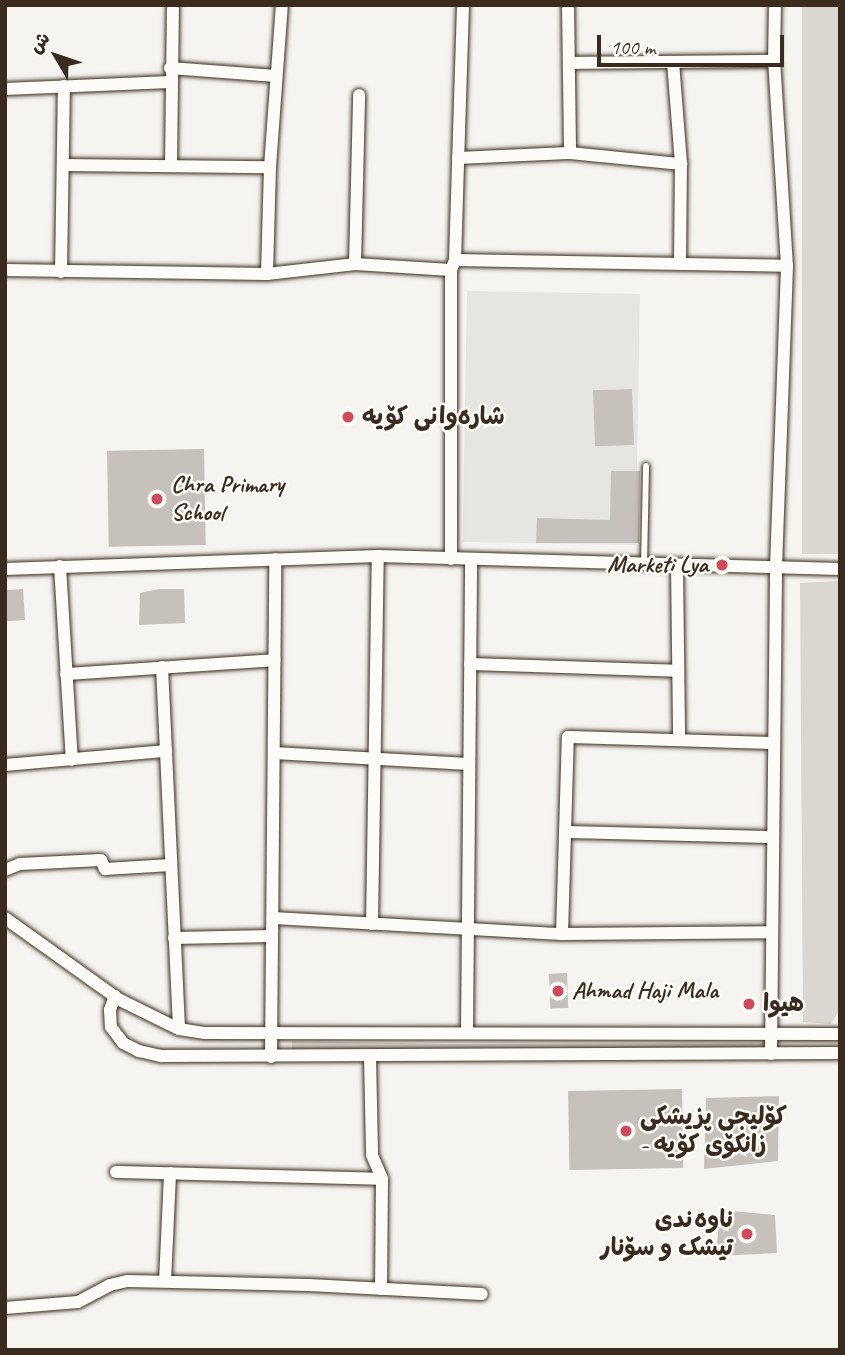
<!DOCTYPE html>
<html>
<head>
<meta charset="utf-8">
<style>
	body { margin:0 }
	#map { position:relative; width:845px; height:1355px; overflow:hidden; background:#f5f4ee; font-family:Caveat,"Playpen Sans Arabic",sans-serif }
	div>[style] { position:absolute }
	.built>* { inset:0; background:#e7e5df; transform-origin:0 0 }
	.green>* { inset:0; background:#dad6d0; transform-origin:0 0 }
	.building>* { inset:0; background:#c7c1bb; transform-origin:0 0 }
	.roads { filter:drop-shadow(0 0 2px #3b2a1e) drop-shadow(0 0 2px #3b2a1e) }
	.lane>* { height:6px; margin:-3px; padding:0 3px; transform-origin:3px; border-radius:3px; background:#fdfcf7 }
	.street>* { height:12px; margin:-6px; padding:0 6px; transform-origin:6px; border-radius:6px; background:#fdfcf7 }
	.dots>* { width:19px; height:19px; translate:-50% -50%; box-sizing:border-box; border:4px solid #fdfcf7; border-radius:50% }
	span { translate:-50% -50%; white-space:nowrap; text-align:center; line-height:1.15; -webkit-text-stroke:5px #fdfcf7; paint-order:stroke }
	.poi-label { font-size:24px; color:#3b2a1e; font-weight:700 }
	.left { translate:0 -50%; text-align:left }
	.right { translate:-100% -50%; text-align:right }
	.frame { position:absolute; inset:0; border:7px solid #3b2a1e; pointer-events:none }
	.north { position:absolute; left:21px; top:21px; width:70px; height:70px; -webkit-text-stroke:5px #fdfcf7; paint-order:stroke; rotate:309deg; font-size:19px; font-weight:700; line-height:28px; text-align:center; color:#3b2a1e }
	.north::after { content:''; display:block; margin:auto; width:24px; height:32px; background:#3b2a1e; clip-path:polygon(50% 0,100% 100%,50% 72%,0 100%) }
	.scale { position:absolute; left:597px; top:35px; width:187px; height:32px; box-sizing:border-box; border:4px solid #3b2a1e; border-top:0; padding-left:9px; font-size:21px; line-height:24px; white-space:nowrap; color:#3b2a1e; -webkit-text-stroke:5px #fdfcf7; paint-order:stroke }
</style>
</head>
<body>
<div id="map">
	<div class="built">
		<i style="left:467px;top:291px;width:173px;height:251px;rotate:1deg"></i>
	</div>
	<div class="green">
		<i style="left:802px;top:5px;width:38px;height:549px"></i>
		<i style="clip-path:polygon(840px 581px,840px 1009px,831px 1024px,803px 1022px,800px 583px)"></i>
		<i style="clip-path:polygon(292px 1041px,445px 1044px,768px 1043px,767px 1051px,292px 1050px)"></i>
	</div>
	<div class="building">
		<i style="left:632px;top:389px;width:56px;height:39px;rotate:88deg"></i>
		<i style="left:204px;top:449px;width:96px;height:97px;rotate:89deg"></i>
		<i style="clip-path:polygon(611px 471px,640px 471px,639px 543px,536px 543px,537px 518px,610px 520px)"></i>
		<i style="left:23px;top:589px;width:31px;height:18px;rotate:86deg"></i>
		<i style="clip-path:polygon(159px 589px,184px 589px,185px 623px,139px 625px,140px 593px)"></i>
		<i style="left:567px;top:973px;width:35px;height:18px;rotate:88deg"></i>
		<i style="left:682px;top:1089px;width:79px;height:114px;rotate:89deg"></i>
		<i style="clip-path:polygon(779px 1096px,778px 1161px,704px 1169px,706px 1098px)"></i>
		<i style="clip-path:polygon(720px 1210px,775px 1215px,777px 1253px,716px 1256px)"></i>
	</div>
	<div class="roads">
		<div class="lane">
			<i style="left:644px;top:565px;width:99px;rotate:-88.8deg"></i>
		</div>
		<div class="street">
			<i style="left:568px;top:5px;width:148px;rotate:89.2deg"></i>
			<i style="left:673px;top:62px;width:102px;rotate:85.5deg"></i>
			<i style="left:681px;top:164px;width:100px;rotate:90.6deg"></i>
			<i style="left:569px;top:63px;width:205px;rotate:-0.6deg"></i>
			<i style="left:170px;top:68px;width:106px;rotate:4.3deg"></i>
			<i style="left:5px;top:89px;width:165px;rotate:-2.4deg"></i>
			<i style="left:458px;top:158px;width:112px;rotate:-2.6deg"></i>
			<i style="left:570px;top:153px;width:112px;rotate:5.7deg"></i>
			<i style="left:63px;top:165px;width:207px;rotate:0.6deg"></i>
			<i style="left:171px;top:166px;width:161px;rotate:-89.3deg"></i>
			<i style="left:455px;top:260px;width:255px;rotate:-88.2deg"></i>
			<i style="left:355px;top:264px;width:169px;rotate:-88.6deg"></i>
			<i style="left:5px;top:270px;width:262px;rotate:0.9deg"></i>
			<i style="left:267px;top:274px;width:89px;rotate:-6.5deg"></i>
			<i style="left:355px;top:264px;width:96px;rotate:3.6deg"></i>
			<i style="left:451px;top:270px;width:11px;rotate:-68deg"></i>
			<i style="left:455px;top:260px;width:332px;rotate:1deg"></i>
			<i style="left:451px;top:270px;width:289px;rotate:90deg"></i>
			<i style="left:61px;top:272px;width:186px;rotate:-89.1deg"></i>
			<i style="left:267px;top:274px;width:107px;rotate:-88.4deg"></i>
			<i style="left:270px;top:167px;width:162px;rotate:-85.8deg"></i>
			<i style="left:60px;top:566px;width:194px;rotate:86.5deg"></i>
			<i style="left:677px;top:566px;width:174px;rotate:89.3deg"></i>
			<i style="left:5px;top:569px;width:373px;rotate:-2deg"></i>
			<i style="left:378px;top:556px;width:462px;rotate:1.6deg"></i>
			<i style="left:470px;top:664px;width:208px;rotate:1.9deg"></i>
			<i style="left:162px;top:667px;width:362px;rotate:87.3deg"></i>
			<i style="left:66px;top:674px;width:209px;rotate:-3.8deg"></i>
			<i style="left:274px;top:753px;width:195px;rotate:3.2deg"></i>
			<i style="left:5px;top:765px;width:162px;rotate:-5deg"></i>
			<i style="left:565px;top:832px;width:208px;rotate:1.4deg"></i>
			<i style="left:5px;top:870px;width:16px;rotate:-22deg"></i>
			<i style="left:20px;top:864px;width:81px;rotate:-2.8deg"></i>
			<i style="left:101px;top:860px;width:10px;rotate:66deg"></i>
			<i style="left:105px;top:869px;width:66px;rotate:-3.5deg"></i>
			<i style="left:5px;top:918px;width:139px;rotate:35.6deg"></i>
			<i style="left:118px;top:999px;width:68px;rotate:26.2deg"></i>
			<i style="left:179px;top:1029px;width:25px;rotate:9deg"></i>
			<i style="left:204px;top:1033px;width:636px;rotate:0.09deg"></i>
			<i style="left:273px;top:918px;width:289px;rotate:3.2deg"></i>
			<i style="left:562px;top:934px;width:210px;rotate:-0.5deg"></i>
			<i style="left:372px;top:924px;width:368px;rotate:-89.1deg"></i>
			<i style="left:562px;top:934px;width:197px;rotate:-88.3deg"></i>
			<i style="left:568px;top:737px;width:206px;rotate:1.7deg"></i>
			<i style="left:174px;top:938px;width:98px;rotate:-1.2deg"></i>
			<i style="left:115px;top:996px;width:15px;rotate:110deg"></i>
			<i style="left:110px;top:1010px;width:17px;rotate:87deg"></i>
			<i style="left:111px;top:1027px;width:20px;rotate:53deg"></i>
			<i style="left:123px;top:1043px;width:18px;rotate:27deg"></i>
			<i style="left:139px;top:1051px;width:23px;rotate:13deg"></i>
			<i style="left:161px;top:1056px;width:679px;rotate:-0.25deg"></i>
			<i style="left:467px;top:1033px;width:473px;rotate:-89.5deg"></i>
			<i style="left:771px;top:1054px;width:487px;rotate:-89.4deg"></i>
			<i style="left:776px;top:567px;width:301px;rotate:-87.9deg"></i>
			<i style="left:787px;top:266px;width:205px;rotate:-93.6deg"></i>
			<i style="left:774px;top:61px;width:56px;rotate:-89deg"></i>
			<i style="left:370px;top:1056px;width:99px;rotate:88.8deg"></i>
			<i style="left:372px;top:1155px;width:26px;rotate:67deg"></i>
			<i style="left:382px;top:1179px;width:110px;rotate:90.5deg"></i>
			<i style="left:271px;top:1057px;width:498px;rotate:-89.5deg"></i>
			<i style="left:116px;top:1172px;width:266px;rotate:1.5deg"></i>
			<i style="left:165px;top:1281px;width:108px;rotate:-87.3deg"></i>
			<i style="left:5px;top:1308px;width:73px;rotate:-4.7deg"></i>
			<i style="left:78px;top:1302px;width:36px;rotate:-28deg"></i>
			<i style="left:110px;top:1285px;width:18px;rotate:-13deg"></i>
			<i style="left:128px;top:1281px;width:181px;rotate:1.3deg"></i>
			<i style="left:309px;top:1285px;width:173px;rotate:3deg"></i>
		</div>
	</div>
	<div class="dots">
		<i style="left:348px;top:417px;background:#d1495b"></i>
		<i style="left:157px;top:499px;background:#d1495b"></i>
		<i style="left:722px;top:565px;background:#d1495b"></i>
		<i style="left:558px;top:991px;background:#d1495b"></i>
		<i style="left:749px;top:1004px;background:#d1495b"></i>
		<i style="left:626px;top:1131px;background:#d1495b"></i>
		<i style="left:747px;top:1234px;background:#d1495b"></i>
	</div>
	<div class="poi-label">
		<span class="left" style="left:362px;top:417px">شارەوانی کۆیە</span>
		<span class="left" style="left:171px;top:499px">Chra Primary<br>School</span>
		<span class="right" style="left:708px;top:565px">Marketi Lya</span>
		<span class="left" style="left:572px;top:991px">Ahmad Haji Mala</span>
		<span class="left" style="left:763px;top:1004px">هیوا</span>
		<span class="left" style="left:640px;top:1131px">کۆلیجی پزیشکی<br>- زانکۆی کۆیە</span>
		<span class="right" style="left:733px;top:1234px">ناوەندی<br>تیشک و سۆنار</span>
	</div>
	<div class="frame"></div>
	<div class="north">ش</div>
	<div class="scale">100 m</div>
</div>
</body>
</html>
